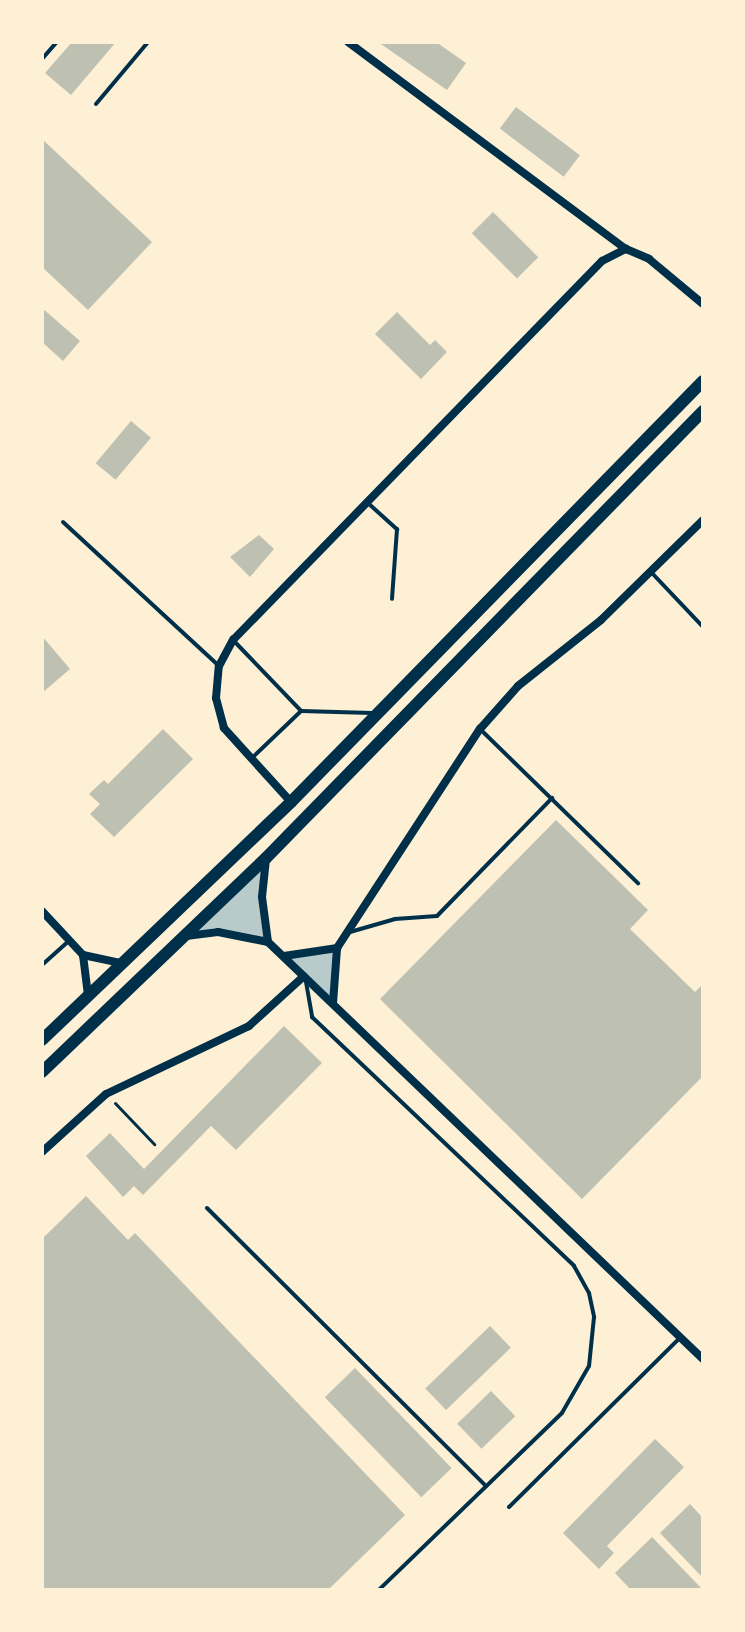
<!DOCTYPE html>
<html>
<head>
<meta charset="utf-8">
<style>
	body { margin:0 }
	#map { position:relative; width:745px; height:1632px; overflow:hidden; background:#fdf0d5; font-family:"Source Sans 3",sans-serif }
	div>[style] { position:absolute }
	.green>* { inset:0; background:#b9caca }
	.building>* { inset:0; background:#bec0b2; transform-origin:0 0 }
	.path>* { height:3px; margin:-1.5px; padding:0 1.5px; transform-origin:1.5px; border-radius:1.5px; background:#003049 }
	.service>* { height:4px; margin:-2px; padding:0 2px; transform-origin:2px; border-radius:2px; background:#003049 }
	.minor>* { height:8px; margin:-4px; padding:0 4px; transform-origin:4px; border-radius:4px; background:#003049 }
	.secondary>* { height:12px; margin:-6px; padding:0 6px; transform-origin:6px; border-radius:6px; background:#003049 }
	span { translate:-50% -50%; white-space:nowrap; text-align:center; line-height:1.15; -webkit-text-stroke:8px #fdf0d5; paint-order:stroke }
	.frame { position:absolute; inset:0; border:44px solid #fdf0d5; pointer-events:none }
</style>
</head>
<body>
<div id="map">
	<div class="green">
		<i style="clip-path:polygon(266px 858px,262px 897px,268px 942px,246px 934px,185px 936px)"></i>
		<i style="clip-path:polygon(337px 948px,333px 1003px,284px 956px)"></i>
	</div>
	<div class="building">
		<i style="clip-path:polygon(72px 42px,116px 42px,71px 95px,45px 73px)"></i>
		<i style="clip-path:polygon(378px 42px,436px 42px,466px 63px,447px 90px)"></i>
		<i style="left:516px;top:107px;width:80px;height:27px;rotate:37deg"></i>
		<i style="clip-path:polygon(42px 139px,152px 242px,88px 310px,42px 267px)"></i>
		<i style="left:493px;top:212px;width:64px;height:30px;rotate:45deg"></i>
		<i style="clip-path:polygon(42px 308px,80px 341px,63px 361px,42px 342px)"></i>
		<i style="clip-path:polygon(397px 312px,430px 345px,435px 340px,447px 352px,421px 379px,375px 334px)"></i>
		<i style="left:131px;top:421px;width:26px;height:55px;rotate:40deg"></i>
		<i style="clip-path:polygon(259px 535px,274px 549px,250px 577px,230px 557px)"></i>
		<i style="clip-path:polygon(42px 636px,70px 669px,42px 693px)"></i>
		<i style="clip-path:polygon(163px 729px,193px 759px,114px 837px,90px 814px,100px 804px,89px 794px,104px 780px,108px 784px)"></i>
		<i style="clip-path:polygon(556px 820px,648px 910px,630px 929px,695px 992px,703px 984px,703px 1076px,582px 1199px,380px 999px)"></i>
		<i style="clip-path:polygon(284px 1026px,322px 1063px,236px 1150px,211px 1126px,143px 1195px,134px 1186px,123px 1197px,86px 1156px,110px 1133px,144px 1169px)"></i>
		<i style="clip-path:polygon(86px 1196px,128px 1240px,135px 1233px,405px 1515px,328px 1590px,42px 1590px,42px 1239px)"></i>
		<i style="left:490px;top:1326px;width:30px;height:90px;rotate:46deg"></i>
		<i style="left:355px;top:1368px;width:139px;height:42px;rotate:46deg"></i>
		<i style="left:491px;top:1391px;width:35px;height:47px;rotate:46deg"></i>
		<i style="clip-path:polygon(655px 1439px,684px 1467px,607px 1546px,614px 1553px,599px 1569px,563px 1533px)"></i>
		<i style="clip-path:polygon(690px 1504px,703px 1518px,703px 1578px,660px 1533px)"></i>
		<i style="clip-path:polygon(652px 1537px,703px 1590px,631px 1590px,615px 1573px)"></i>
	</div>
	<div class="path">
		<i style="left:115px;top:1103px;width:57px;rotate:46.4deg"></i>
	</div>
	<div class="service">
		<i style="left:42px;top:59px;width:23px;rotate:-49deg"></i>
		<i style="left:96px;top:104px;width:81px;rotate:-50deg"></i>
		<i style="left:369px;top:504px;width:38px;rotate:42deg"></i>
		<i style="left:397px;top:529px;width:70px;rotate:94.1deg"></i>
		<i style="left:63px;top:522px;width:209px;rotate:42.7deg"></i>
		<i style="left:651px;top:572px;width:76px;rotate:46.6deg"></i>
		<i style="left:233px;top:640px;width:98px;rotate:46.2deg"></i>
		<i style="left:480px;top:729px;width:221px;rotate:44.3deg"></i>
		<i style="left:252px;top:758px;width:68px;rotate:-43.8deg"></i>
		<i style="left:301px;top:711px;width:71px;rotate:1.6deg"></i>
		<i style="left:350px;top:932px;width:47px;rotate:-16.1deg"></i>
		<i style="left:395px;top:919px;width:42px;rotate:-4.1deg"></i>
		<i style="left:437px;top:916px;width:165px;rotate:-45.7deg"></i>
		<i style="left:42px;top:965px;width:36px;rotate:-42deg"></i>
		<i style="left:306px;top:982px;width:36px;rotate:80deg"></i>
		<i style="left:312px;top:1017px;width:361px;rotate:43.5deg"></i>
		<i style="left:574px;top:1266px;width:31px;rotate:61deg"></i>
		<i style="left:589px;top:1293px;width:25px;rotate:78deg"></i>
		<i style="left:594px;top:1317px;width:49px;rotate:95.8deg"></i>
		<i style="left:589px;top:1366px;width:54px;rotate:119.9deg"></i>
		<i style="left:562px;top:1413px;width:255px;rotate:136deg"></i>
		<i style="left:207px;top:1208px;width:394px;rotate:44.9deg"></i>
		<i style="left:509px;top:1507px;width:239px;rotate:-44.7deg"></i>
	</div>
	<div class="minor">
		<i style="left:348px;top:42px;width:347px;rotate:36.7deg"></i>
		<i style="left:626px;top:249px;width:25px;rotate:23deg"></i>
		<i style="left:649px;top:259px;width:70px;rotate:39.8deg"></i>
		<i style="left:291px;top:802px;width:100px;rotate:-132.2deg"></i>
		<i style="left:224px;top:728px;width:31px;rotate:-105deg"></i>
		<i style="left:216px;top:698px;width:32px;rotate:-85deg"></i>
		<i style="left:219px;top:666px;width:30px;rotate:-62deg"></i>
		<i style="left:233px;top:640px;width:529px;rotate:-45.77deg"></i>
		<i style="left:602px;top:261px;width:27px;rotate:-27deg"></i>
		<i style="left:266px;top:859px;width:38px;rotate:96deg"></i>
		<i style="left:262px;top:897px;width:45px;rotate:82.4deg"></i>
		<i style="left:42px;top:911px;width:60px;rotate:47deg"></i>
		<i style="left:83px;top:955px;width:40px;rotate:82.9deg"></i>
		<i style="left:186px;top:936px;width:32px;rotate:-7deg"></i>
		<i style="left:218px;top:932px;width:51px;rotate:11.3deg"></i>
		<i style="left:268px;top:942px;width:603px;rotate:43.79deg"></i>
		<i style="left:83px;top:955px;width:39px;rotate:12deg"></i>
		<i style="left:284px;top:956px;width:54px;rotate:-8.6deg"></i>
		<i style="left:333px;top:1003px;width:55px;rotate:-85.8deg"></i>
		<i style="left:337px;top:948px;width:262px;rotate:-56.9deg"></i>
		<i style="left:480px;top:729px;width:57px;rotate:-48.5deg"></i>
		<i style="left:518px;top:686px;width:106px;rotate:-38.5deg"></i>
		<i style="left:601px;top:620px;width:143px;rotate:-44.4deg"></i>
		<i style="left:42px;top:1152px;width:86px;rotate:-42.2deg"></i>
		<i style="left:106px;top:1094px;width:158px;rotate:-25.4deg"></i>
		<i style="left:249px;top:1026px;width:74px;rotate:-42.3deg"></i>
	</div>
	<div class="secondary">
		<i style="left:42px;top:1040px;width:344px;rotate:-43.7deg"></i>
		<i style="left:291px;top:802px;width:589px;rotate:-45.62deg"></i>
		<i style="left:42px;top:1072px;width:310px;rotate:-43.7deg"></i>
		<i style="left:266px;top:858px;width:625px;rotate:-45.65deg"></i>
	</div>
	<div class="frame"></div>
</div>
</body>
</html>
